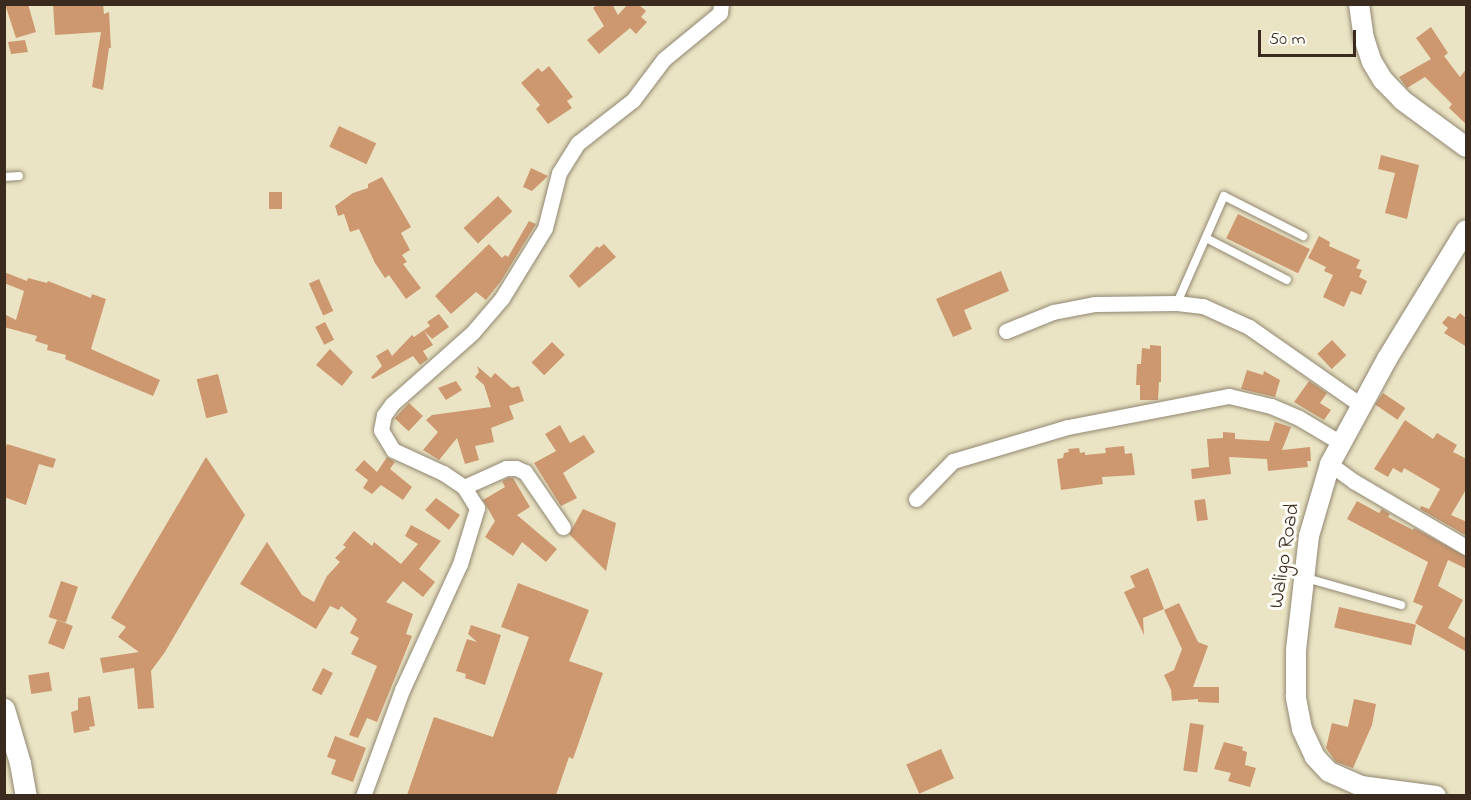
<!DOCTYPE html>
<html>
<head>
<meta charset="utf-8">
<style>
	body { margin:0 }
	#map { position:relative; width:1471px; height:800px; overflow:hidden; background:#eae4c4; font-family:"Indie Flower",sans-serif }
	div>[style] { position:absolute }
	.building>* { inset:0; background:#cd9870; transform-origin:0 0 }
	.roads { filter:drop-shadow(0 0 2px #928771) drop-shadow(0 0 2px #928771) }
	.service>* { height:8px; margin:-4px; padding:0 4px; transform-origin:4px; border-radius:4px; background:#fff }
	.minor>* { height:15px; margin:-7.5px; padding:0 7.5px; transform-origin:7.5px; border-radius:7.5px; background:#fff }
	.tertiary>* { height:20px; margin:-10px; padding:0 10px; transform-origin:10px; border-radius:10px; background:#fff }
	.secondary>* { height:21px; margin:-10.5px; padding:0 10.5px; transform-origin:10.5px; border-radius:10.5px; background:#fff }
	span { translate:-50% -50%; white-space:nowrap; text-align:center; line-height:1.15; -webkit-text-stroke:6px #fdfcf7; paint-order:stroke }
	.street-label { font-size:21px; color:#3b2a1e }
	.frame { position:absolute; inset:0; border:6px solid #3b2a1e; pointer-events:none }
	.scale { position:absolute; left:1258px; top:30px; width:98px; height:27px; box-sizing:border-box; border:3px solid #3b2a1e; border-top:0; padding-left:8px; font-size:18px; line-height:21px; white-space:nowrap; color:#3b2a1e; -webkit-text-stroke:4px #fdfcf7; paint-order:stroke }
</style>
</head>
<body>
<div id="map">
	<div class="building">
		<i style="clip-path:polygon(5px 4px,28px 4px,36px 32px,16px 38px)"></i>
		<i style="clip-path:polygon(53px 4px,103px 4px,104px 14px,109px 12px,111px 48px,109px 48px,103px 90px,92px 87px,101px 32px,55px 35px)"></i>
		<i style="clip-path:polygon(598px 4px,612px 4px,618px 15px,628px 4px,638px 4px,646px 11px,641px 17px,647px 22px,636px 34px,630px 28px,599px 54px,587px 40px,604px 26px,593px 8px)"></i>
		<i style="clip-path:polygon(1431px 27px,1448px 53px,1444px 56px,1460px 77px,1467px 68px,1467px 125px,1449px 108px,1452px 104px,1425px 77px,1407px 88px,1399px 77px,1431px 59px,1416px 38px)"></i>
		<i style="clip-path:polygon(25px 40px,28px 52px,11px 54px,8px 42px)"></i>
		<i style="clip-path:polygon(549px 66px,573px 97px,567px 101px,572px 108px,548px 124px,536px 109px,540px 105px,521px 83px,538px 68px,542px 72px)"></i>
		<i style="left:339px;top:126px;width:41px;height:23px;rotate:25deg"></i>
		<i style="clip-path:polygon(1381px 155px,1419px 165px,1407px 219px,1385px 213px,1395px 173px,1378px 169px)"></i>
		<i style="clip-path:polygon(531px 168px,548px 176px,532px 191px,523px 187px)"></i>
		<i style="clip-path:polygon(382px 177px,411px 227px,401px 233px,410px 250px,402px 255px,407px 262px,403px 264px,421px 288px,406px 299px,389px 275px,385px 278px,375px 263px,359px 229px,350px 232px,344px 214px,338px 216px,335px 206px,353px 193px,368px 188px,368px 184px)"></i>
		<i style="left:269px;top:192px;width:13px;height:17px"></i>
		<i style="left:498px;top:196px;width:21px;height:47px;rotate:47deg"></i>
		<i style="left:1238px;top:214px;width:80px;height:27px;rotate:26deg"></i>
		<i style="clip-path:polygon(529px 221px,536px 224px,501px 281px,486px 300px,476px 292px,451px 314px,435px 296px,489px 244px,502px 258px,505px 255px,508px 257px)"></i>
		<i style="clip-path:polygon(1319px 236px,1330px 242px,1329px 246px,1360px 260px,1356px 268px,1362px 270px,1359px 277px,1367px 281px,1361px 295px,1351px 291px,1344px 307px,1323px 297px,1333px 275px,1324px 271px,1326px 267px,1308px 258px)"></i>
		<i style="clip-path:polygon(604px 244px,616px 257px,579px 288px,569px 276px,597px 246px,599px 248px)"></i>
		<i style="clip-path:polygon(1001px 271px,1009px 291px,964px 310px,972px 329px,953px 337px,936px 299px)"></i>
		<i style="clip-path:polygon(4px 272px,27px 281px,28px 278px,47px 283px,48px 281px,91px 298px,92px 294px,106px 299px,91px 349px,160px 380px,153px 396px,65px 359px,66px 355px,47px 350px,48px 345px,35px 341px,37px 336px,4px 327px,4px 314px,16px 320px,24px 291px,4px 283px)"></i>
		<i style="left:319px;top:279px;width:35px;height:11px;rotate:66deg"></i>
		<i style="clip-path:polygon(1460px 313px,1467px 319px,1467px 347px,1444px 333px,1448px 328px,1442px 323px,1448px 316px,1455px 319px)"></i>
		<i style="clip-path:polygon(439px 314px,449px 327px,432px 339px,424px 331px,433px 345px,423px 351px,428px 359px,420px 365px,413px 356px,373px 379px,371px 377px,382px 366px,376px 356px,388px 349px,392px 356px,412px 335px,414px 337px,430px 326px,427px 322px)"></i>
		<i style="left:325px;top:322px;width:20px;height:11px;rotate:63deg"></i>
		<i style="left:1332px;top:340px;width:21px;height:20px;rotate:47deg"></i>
		<i style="left:552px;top:342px;width:18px;height:29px;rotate:45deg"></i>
		<i style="clip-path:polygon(1150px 345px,1161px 346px,1161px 382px,1159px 382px,1158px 400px,1140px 400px,1140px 385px,1136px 385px,1137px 364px,1141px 364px,1142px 348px,1150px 349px)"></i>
		<i style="clip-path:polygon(330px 349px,353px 372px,342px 386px,316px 365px)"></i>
		<i style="clip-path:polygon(477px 366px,491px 378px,495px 373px,512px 388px,519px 386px,524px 401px,509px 406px,514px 419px,491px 428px,494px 442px,475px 446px,479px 460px,465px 464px,457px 438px,439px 460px,423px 450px,438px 432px,426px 420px,432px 415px,491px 407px,484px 385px,475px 377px,479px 372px)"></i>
		<i style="clip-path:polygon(1247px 370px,1263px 375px,1264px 371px,1280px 380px,1275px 397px,1241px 389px)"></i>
		<i style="left:218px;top:374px;width:40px;height:22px;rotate:76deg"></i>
		<i style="clip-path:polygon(456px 381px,462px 390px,446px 400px,438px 388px)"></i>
		<i style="clip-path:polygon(1309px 381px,1327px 393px,1320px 403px,1331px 410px,1324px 420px,1294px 402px)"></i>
		<i style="left:1383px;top:393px;width:27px;height:14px;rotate:34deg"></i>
		<i style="left:409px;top:403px;width:19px;height:21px;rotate:43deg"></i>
		<i style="clip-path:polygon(1405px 420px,1433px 439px,1437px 433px,1457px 445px,1453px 452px,1467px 459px,1467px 488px,1451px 515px,1467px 522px,1467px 536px,1420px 509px,1421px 506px,1429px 509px,1440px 489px,1404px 468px,1402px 473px,1393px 468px,1388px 477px,1374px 469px)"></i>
		<i style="clip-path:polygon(1275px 422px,1291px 427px,1282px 450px,1310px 447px,1311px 461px,1307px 461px,1308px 467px,1268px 471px,1267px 459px,1229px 457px,1231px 474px,1192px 479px,1191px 469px,1209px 467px,1207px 439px,1223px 438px,1223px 432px,1235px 433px,1235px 439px,1269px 441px)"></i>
		<i style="clip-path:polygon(560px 425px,570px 443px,584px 435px,595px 452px,563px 473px,577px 498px,561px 506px,534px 463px,556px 451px,545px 434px)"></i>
		<i style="clip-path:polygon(7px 444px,56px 459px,53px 468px,39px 464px,26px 505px,4px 497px,4px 454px)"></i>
		<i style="clip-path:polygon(1124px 446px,1125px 454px,1132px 453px,1135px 475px,1102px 477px,1103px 484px,1061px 490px,1057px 459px,1063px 458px,1064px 453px,1069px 452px,1068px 449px,1079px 448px,1080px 453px,1085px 452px,1085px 455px,1106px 453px,1105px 448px)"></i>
		<i style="clip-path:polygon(206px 457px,245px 515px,165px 652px,151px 671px,154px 708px,138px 709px,134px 668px,103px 673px,100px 658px,139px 652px,118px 637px,126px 627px,111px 618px)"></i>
		<i style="clip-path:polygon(387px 457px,395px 462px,390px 469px,412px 487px,403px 500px,381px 485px,372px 494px,363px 488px,368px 480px,355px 470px,364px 460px,377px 472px)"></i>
		<i style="clip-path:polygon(508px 478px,513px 478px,530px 507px,517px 515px,557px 549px,546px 562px,522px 542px,513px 556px,485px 537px,495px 521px,483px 500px,505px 487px,502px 481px)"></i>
		<i style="clip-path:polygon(436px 498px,460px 515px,449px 530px,425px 510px)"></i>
		<i style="left:1205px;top:499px;width:21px;height:11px;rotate:82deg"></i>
		<i style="clip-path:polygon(1357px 501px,1379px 513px,1382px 509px,1390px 514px,1388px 517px,1413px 530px,1414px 528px,1467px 557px,1467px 569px,1448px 560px,1438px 586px,1463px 600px,1448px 628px,1467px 639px,1467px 652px,1415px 623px,1423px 606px,1413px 602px,1428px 562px,1347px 519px)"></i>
		<i style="clip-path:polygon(583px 509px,616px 523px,606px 571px,569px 534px)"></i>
		<i style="clip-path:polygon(411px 525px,441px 541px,419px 569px,435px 582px,423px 597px,403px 581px,386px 602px,413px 614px,406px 634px,412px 636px,377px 722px,367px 718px,358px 738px,349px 735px,377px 666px,351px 654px,359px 638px,350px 633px,357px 619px,341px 606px,339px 610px,330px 606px,316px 629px,240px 584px,267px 542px,302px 595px,314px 602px,327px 576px,340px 562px,335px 558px,346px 547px,343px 545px,354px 531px,372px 546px,374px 542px,401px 564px,418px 544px,405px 536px)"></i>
		<i style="clip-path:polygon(1148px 568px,1164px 609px,1143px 618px,1144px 635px,1124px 592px,1135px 587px,1130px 576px)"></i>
		<i style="left:61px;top:581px;width:18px;height:38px;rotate:19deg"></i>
		<i style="clip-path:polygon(518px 583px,589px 610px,569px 661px,603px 673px,573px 759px,569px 757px,556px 795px,407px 795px,434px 717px,493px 737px,529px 637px,501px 627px)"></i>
		<i style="clip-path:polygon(1179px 603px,1198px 642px,1208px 646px,1193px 687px,1219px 687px,1219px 703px,1198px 702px,1198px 699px,1172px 701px,1171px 690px,1164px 675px,1174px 670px,1182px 649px,1164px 610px)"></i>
		<i style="left:1339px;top:607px;width:79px;height:21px;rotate:13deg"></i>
		<i style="left:57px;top:620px;width:17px;height:25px;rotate:21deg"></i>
		<i style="clip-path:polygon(471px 625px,501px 635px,485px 685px,465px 678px,466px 674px,456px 671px,467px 639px,477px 642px,468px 634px)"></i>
		<i style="left:323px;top:668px;width:11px;height:25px;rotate:27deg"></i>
		<i style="left:49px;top:672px;width:19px;height:21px;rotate:81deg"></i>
		<i style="clip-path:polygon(90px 696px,95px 726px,89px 727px,90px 730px,74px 733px,71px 712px,78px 710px,78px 698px)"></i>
		<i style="clip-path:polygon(1354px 699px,1376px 704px,1372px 725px,1353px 768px,1336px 762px,1326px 748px,1332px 723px,1348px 727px)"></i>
		<i style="left:1190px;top:723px;width:14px;height:48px;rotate:8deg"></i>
		<i style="clip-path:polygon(335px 736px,366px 748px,353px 782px,331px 774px,336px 760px,327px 757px)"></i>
		<i style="clip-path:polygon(1224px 742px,1243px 747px,1242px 750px,1247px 752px,1245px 765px,1256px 768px,1250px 787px,1228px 781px,1231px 773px,1214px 769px)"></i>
		<i style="left:941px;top:749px;width:32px;height:38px;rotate:66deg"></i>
	</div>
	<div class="roads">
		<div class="service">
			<i style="left:4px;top:177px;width:15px;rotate:-4deg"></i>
			<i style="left:1206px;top:238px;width:91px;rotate:27.4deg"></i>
			<i style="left:1177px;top:303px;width:117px;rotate:-66.3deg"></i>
			<i style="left:1224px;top:196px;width:89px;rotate:26.9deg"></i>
			<i style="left:1306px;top:578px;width:99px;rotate:15.9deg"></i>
		</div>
		<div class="minor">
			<i style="left:1006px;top:331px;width:51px;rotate:-22deg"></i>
			<i style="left:1053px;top:312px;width:43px;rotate:-10.8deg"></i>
			<i style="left:1095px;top:304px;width:82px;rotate:-0.7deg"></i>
			<i style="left:1177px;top:303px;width:26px;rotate:7deg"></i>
			<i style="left:1203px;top:306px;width:51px;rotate:24.5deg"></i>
			<i style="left:1249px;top:327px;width:136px;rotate:34.9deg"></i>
			<i style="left:1330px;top:464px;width:31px;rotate:36deg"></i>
			<i style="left:1355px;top:482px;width:129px;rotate:30.4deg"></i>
			<i style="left:464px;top:487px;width:46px;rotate:-24.3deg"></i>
			<i style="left:506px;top:468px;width:10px"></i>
			<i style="left:516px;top:468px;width:10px;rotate:24deg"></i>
			<i style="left:525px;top:472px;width:67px;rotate:55.4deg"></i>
			<i style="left:916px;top:499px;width:53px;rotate:-45.8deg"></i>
			<i style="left:953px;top:461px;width:120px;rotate:-16.5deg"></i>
			<i style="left:1068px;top:427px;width:164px;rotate:-10.9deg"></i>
			<i style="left:1229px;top:396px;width:43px;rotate:13.4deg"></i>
			<i style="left:1271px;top:406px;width:30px;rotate:23deg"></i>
			<i style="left:1299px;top:418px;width:49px;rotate:30.8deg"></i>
			<i style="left:363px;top:796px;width:113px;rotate:-69.8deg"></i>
			<i style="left:402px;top:690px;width:139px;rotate:-65.3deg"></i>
			<i style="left:460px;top:564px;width:59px;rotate:-73.1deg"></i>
			<i style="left:477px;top:508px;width:25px;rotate:-122deg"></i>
			<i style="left:464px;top:487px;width:25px;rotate:-146deg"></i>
			<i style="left:443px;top:473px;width:55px;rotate:-155.3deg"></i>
			<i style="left:393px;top:450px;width:23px;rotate:-121deg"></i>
			<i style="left:381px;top:430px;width:15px;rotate:-79deg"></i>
			<i style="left:384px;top:415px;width:14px;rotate:-54deg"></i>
			<i style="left:392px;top:404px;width:108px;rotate:-41.6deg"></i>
			<i style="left:473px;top:332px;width:45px;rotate:-49.5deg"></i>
			<i style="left:502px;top:298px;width:82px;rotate:-58.4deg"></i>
			<i style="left:545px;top:228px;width:57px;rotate:-75.7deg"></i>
			<i style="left:559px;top:173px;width:36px;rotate:-58deg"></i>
			<i style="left:578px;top:143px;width:70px;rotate:-38deg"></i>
			<i style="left:633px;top:100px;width:51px;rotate:-52.9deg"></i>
			<i style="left:664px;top:59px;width:72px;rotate:-39.4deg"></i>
			<i style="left:720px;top:13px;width:9px;rotate:-84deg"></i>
		</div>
		<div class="tertiary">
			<i style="left:1359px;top:4px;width:34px;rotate:82deg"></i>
			<i style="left:1364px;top:38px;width:25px;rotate:72deg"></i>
			<i style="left:1372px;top:62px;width:21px;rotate:59deg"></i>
			<i style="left:1383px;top:80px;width:28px;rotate:46deg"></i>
			<i style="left:1402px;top:100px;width:79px;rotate:36.3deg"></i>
			<i style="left:1436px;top:796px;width:76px;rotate:-172.4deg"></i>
			<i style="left:1361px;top:786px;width:35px;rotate:-156deg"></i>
			<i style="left:1329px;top:772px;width:21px;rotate:-133deg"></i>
			<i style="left:1315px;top:757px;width:31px;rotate:-115deg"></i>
			<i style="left:1302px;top:729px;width:33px;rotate:-101deg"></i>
			<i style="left:1296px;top:697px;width:47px;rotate:-90deg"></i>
			<i style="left:1296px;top:650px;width:115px;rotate:-83.5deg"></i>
			<i style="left:1309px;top:536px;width:75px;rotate:-73.7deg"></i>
			<i style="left:1330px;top:464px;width:119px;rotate:-61.5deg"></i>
			<i style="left:1387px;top:359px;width:151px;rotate:-58.5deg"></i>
		</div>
		<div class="secondary">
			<i style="left:4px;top:709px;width:56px;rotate:73.5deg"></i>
			<i style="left:20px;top:763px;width:34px;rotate:80deg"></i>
		</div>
	</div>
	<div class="street-label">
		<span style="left:1285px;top:556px;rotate:-81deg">Waligo Road</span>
	</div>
	<div class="frame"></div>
	<div class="scale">50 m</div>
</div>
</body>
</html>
